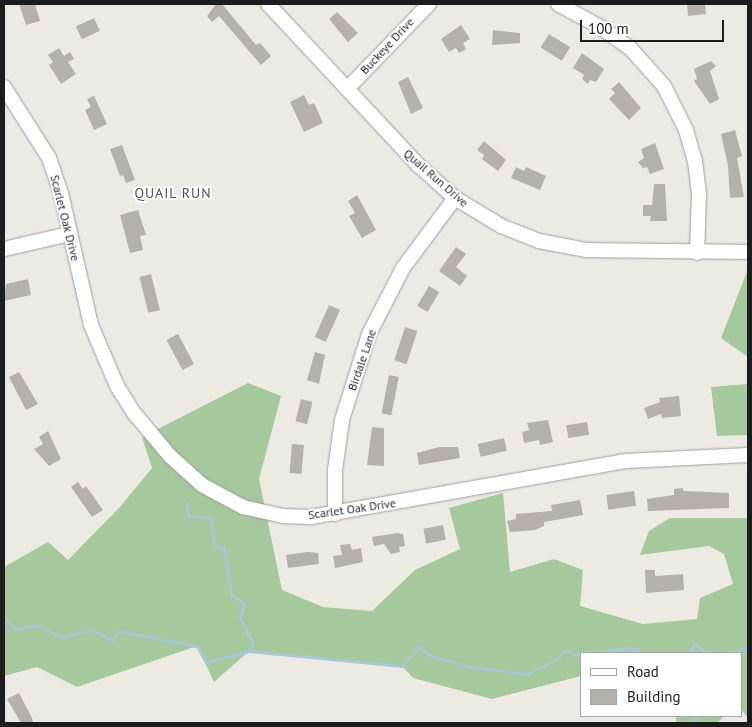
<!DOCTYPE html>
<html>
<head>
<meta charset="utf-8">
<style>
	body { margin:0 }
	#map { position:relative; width:752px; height:727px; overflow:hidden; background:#edeae4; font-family:"PT Sans",sans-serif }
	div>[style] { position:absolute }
	.forest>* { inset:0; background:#a6c89d }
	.stream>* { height:3px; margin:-1.5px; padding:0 1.5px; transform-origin:1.5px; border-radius:1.5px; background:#a9c8d6 }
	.building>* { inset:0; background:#b6b0aa; transform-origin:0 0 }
	.roads { filter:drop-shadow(0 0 1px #9e9e9e) drop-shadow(0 0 1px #9e9e9e) }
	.minor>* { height:14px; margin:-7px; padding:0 7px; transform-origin:7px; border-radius:7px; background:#fff }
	span { translate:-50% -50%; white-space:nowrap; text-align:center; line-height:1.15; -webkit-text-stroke:4px #fff; paint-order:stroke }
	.street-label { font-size:12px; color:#1d1d1d }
	.neighbourhood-label { font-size:14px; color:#505050; letter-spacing:1px }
	.frame { position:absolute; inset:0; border:5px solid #1d1d1d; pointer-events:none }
	.legend { position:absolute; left:580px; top:652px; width:162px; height:65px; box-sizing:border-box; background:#fff; border:1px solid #a5a5a5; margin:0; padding:6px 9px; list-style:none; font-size:15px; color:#1d1d1d }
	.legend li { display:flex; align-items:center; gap:10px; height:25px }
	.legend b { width:25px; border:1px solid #a5a5a5 }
	.scale { position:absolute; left:580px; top:20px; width:144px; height:22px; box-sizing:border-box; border:2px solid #1d1d1d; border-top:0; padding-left:6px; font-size:15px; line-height:18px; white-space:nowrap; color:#1d1d1d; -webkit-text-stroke:4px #fff; paint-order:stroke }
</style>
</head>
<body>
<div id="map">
	<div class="forest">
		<i style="clip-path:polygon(748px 269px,748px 357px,721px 338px)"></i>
		<i style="clip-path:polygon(248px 383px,281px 396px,259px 479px,282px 590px,323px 607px,372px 611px,415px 570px,460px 549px,449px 508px,503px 493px,510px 572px,554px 559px,583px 570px,580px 606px,643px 624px,697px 619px,700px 598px,733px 584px,724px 554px,709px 546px,640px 555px,649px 531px,670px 518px,748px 518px,748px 718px,741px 709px,741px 653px,581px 653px,581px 676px,492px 699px,413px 678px,402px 666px,249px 651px,214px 682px,197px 646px,77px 687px,37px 667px,4px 676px,4px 567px,48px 542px,68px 560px,120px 507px,152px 468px,142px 437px)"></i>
		<i style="clip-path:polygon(748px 384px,748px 435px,717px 436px,711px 387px)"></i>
		<i style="clip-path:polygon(676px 716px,724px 716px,717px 723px,676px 723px)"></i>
	</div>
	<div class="stream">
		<i style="left:187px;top:503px;width:13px;rotate:86deg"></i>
		<i style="left:188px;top:516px;width:23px;rotate:5deg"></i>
		<i style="left:211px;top:518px;width:28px;rotate:84deg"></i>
		<i style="left:214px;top:546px;width:10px;rotate:11deg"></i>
		<i style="left:224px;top:548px;width:47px;rotate:81.3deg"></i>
		<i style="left:231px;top:594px;width:16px;rotate:35deg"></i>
		<i style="left:244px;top:603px;width:16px;rotate:105deg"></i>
		<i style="left:240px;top:618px;width:28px;rotate:63deg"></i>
		<i style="left:253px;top:643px;width:9px;rotate:117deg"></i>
		<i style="left:4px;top:617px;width:16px;rotate:50deg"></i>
		<i style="left:14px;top:629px;width:24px;rotate:-9deg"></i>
		<i style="left:38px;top:625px;width:26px;rotate:29deg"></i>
		<i style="left:61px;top:638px;width:30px;rotate:-17deg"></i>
		<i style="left:90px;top:629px;width:25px;rotate:27deg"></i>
		<i style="left:112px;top:640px;width:11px;rotate:-52deg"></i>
		<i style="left:119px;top:631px;width:79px;rotate:10.9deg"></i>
		<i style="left:197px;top:646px;width:18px;rotate:61deg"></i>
		<i style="left:206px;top:662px;width:44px;rotate:-14.3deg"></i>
		<i style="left:249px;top:651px;width:154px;rotate:5.6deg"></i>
		<i style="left:402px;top:666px;width:26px;rotate:-51deg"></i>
		<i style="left:418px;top:646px;width:16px;rotate:38deg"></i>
		<i style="left:431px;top:656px;width:41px;rotate:15.4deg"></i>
		<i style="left:471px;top:667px;width:56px;rotate:7.1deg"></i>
		<i style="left:527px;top:674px;width:33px;rotate:-27deg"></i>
		<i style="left:556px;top:659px;width:13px;rotate:-42deg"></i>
		<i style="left:566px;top:650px;width:10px;rotate:29deg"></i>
		<i style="left:575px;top:655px;width:6px;rotate:-9deg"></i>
		<i style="left:607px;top:650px;width:28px;rotate:-4deg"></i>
		<i style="left:635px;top:648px;width:6px;rotate:51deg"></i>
		<i style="left:583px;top:653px;width:8px;rotate:-7deg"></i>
		<i style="left:690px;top:653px;width:10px;rotate:-66deg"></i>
		<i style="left:694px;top:644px;width:17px;rotate:33deg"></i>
		<i style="left:730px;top:653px;width:19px;rotate:-16deg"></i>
		<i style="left:693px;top:723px;width:8px;rotate:-67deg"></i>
	</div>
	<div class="building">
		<i style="clip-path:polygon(19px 4px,35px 4px,40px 21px,26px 25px)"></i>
		<i style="clip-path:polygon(216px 4px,222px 4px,256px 45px,260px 43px,271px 56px,261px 65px,219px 16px,212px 22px,207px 16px)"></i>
		<i style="clip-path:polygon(687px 4px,705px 4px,706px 14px,688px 16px)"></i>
		<i style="clip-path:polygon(337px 12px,358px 33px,348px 42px,329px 19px)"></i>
		<i style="left:94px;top:18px;width:14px;height:20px;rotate:65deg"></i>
		<i style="clip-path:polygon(461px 25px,470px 39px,463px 43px,466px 49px,459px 53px,456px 48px,449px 52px,441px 39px)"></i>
		<i style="clip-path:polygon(493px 30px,520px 33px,520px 43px,492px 45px)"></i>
		<i style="left:549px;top:34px;width:25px;height:16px;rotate:32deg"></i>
		<i style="clip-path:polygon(59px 48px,64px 56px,70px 52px,74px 59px,68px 62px,76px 74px,61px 84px,49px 65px,53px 62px,48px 55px)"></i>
		<i style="clip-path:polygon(582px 53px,604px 69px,596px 82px,590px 80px,588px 84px,582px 79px,584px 75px,573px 68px)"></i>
		<i style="clip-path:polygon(711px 61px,716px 66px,710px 71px,719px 99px,710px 104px,694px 81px,697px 79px,694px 69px)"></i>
		<i style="clip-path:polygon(408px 77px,423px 108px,411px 114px,398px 82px)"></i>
		<i style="clip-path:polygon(619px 82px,641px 108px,629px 120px,609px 99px,615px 93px,611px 89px)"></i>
		<i style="clip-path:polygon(304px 95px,309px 105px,314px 103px,323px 123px,304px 132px,290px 102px)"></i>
		<i style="clip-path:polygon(94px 96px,107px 124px,94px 130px,85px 110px,91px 107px,87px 99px)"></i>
		<i style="clip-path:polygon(735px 130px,742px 156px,737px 158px,744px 197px,730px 198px,728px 166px,721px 134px)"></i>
		<i style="clip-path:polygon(484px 141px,506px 160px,498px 171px,482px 159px,484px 155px,477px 150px)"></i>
		<i style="clip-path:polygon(655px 143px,664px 169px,650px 174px,647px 167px,643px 168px,638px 162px,644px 158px,641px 149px)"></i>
		<i style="clip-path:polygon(122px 145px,135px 180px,126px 183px,123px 175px,120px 176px,110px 149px)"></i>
		<i style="clip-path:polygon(516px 167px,524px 171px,526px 167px,546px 176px,540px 190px,511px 178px)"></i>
		<i style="clip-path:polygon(654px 184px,665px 184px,667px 221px,650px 221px,651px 216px,643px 216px,643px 205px,652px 205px)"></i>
		<i style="clip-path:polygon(357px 195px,376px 230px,362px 238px,349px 216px,355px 213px,348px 201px)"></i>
		<i style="clip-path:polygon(138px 210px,146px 235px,140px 236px,143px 250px,130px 253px,120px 215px)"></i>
		<i style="clip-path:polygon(456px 247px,466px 254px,456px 267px,467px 276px,460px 286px,439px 271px)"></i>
		<i style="left:151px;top:274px;width:37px;height:12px;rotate:76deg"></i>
		<i style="clip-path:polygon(28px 279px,31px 295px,4px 301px,6px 284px)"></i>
		<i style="left:429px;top:286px;width:12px;height:23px;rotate:31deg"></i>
		<i style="left:329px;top:305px;width:12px;height:35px;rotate:24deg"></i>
		<i style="left:405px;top:327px;width:13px;height:35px;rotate:18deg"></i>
		<i style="left:178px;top:334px;width:34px;height:13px;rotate:62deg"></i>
		<i style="clip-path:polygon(315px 352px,325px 355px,319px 384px,307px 380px)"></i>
		<i style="clip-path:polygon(19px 372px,38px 404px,26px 410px,9px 377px)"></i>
		<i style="left:389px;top:375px;width:10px;height:39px;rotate:11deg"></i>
		<i style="clip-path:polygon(679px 396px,681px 416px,662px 418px,661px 414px,648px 419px,644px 408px,660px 402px,659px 398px)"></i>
		<i style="left:301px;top:399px;width:12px;height:23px;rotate:14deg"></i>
		<i style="clip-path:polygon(548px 420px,553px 442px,540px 445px,539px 440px,524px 443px,522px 432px,529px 430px,527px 423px)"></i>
		<i style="left:587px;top:422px;width:13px;height:21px;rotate:81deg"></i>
		<i style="clip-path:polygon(372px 427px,384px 428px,384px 466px,367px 465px)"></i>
		<i style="clip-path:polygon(48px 431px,61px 459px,49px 466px,34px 449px,43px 444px,39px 437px)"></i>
		<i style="left:504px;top:438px;width:13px;height:27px;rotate:77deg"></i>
		<i style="left:292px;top:444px;width:12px;height:29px;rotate:5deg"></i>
		<i style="clip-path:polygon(439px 447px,458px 447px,460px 458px,419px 465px,417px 453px)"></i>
		<i style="clip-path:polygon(78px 482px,83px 489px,86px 486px,103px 510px,92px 517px,71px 487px)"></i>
		<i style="clip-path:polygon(683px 488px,683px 491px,729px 493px,729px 508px,648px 511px,647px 499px,674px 495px,674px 489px)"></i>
		<i style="left:634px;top:491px;width:15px;height:28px;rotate:82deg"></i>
		<i style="clip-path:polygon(580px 500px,583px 515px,544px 522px,544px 526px,535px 530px,510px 532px,507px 521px,516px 519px,516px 514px,552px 511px,551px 505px)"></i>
		<i style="left:443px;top:525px;width:15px;height:20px;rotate:79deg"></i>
		<i style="clip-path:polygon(397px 533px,403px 534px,405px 546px,399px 547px,400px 552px,391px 554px,384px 544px,374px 546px,372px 537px)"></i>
		<i style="clip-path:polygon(350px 544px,352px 550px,361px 548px,363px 562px,335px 568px,333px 556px,342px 555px,340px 545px)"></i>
		<i style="clip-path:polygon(308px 552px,318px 553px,319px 564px,288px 568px,286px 555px)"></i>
		<i style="clip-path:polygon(645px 570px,655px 570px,655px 576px,683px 574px,684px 590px,646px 593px)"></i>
		<i style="clip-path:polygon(19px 693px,32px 718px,33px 723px,21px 723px,7px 699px)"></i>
	</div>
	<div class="roads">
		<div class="minor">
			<i style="left:268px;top:4px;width:220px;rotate:47deg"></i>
			<i style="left:418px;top:165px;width:50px;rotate:41.7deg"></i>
			<i style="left:455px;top:198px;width:54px;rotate:31.3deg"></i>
			<i style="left:501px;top:226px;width:41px;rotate:21.5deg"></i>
			<i style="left:539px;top:241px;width:49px;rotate:10.6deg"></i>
			<i style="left:587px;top:250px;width:161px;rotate:0.7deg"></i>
			<i style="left:558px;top:4px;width:50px;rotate:28.6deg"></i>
			<i style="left:602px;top:28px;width:36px;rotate:36deg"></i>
			<i style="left:631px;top:49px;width:50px;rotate:48.3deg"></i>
			<i style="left:664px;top:86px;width:49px;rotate:63.4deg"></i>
			<i style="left:686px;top:130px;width:32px;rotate:74deg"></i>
			<i style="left:695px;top:161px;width:33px;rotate:83deg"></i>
			<i style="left:699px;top:194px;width:59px;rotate:91.9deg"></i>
			<i style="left:4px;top:87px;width:84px;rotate:57.6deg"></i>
			<i style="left:49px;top:158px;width:37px;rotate:71deg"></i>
			<i style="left:61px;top:193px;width:135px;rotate:77.2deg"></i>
			<i style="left:91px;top:325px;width:66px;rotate:66.9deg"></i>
			<i style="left:117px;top:386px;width:32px;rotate:58deg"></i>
			<i style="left:134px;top:413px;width:56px;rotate:50.1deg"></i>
			<i style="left:170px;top:456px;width:43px;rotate:42.2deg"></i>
			<i style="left:202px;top:485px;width:47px;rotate:28.2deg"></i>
			<i style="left:243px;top:507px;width:41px;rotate:12.7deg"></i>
			<i style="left:283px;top:516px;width:28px;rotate:2deg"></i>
			<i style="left:311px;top:517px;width:320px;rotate:-10.1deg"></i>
			<i style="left:626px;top:461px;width:122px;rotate:-2.8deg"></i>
			<i style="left:347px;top:89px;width:118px;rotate:-46deg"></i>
			<i style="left:4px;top:249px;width:67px;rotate:-13deg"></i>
			<i style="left:335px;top:514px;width:44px;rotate:-90deg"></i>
			<i style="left:335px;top:470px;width:50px;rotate:-82deg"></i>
			<i style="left:342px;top:420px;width:90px;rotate:-72.6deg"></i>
			<i style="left:369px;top:334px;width:74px;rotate:-62.7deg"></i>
			<i style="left:403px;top:268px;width:87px;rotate:-53.4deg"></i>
		</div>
	</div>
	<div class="street-label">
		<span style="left:387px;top:46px;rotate:-47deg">Buckeye Drive</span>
		<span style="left:436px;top:178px;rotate:41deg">Quail Run Drive</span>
		<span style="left:65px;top:218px;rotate:76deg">Scarlet Oak Drive</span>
		<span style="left:362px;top:360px;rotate:-71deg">Birdale Lane</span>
		<span style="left:352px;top:509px;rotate:-8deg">Scarlet Oak Drive</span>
	</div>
	<div class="neighbourhood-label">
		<span style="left:173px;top:193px">QUAIL RUN</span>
	</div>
	<div class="frame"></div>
	<ul class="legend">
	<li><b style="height:6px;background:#fff"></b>Road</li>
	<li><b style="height:14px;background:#b6b0aa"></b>Building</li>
	</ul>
	<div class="scale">100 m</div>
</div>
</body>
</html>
